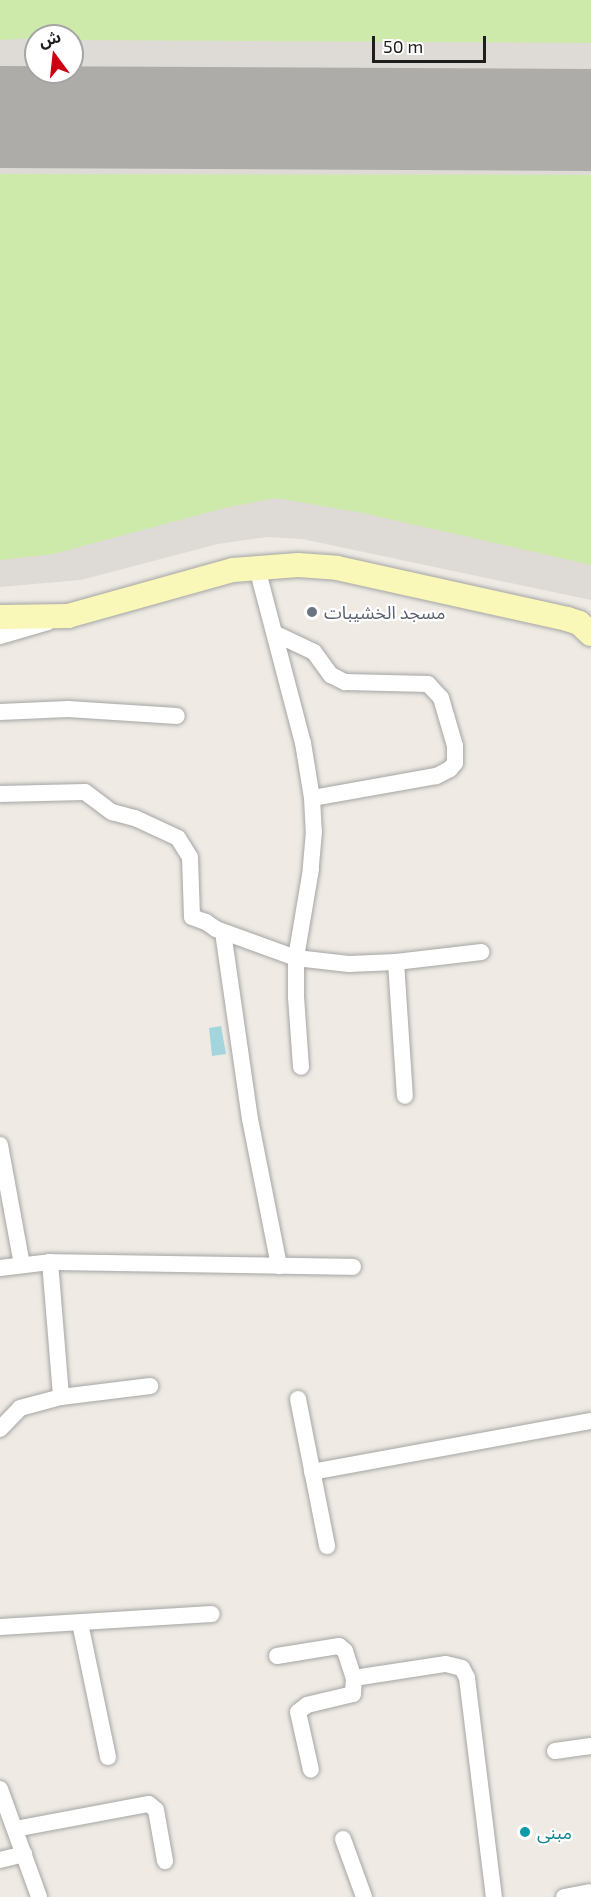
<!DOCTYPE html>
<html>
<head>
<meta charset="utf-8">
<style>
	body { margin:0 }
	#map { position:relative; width:591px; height:1897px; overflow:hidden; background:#efebe4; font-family:"Exo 2","Noto Sans Arabic",sans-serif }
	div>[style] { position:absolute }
	.airport>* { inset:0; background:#dedbd6 }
	.grass>* { inset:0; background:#ceeaaa }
	.water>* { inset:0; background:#a4d5dd }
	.runway>* { height:102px; margin:-51px; padding:0 51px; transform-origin:51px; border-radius:51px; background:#aeaca8 }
	.roads { filter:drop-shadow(0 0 2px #a5a5a5) drop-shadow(0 0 2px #a5a5a5) }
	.minor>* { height:16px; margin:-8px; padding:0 8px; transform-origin:8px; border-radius:8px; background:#fff }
	.secondary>* { height:24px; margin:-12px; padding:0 12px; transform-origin:12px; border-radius:12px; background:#faf8b8 }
	.dots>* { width:16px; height:16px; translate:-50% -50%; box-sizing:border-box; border:3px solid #fff; border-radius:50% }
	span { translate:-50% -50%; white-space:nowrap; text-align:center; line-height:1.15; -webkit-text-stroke:4.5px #fff; paint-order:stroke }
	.worship-label { font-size:18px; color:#5b616d }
	.left { translate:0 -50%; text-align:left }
	.culture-label { font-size:18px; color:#0d838f }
	.north { position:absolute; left:24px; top:24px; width:60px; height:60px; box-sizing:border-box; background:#fff; border:2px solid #a5a5a5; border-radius:50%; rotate:345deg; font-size:16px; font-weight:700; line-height:24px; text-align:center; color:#1e1e1e }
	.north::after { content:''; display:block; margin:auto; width:21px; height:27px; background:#cd0010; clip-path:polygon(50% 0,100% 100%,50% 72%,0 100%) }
	.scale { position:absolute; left:372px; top:36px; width:114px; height:27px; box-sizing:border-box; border:3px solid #1e1e1e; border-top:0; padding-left:8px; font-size:18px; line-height:21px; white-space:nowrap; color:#1e1e1e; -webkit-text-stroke:4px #fff; paint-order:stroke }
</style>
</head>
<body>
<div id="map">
	<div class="airport">
		<i style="clip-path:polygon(evenodd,0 0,591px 0,591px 600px,302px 539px,267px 537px,218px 544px,81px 580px,0 587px,0 0,36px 36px,72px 36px,72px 72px,36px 72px,36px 36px)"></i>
	</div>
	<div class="grass">
		<i style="clip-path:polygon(0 0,591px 0,591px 43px,72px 40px,72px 36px,0 40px)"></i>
		<i style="clip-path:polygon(0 174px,591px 175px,591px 565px,363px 513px,276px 498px,224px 508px,53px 554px,0 560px)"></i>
	</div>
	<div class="water">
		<i style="clip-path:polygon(221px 1026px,226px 1054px,212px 1056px,209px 1028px)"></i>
	</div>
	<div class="runway">
		<i style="left:0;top:117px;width:591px;rotate:0.29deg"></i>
	</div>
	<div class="roads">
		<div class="minor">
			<i style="left:257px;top:568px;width:181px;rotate:75.3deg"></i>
			<i style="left:303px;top:743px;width:56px;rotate:80.7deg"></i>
			<i style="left:312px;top:798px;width:33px;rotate:87deg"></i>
			<i style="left:314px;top:831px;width:38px;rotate:95deg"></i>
			<i style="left:311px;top:869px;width:90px;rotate:99.6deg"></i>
			<i style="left:296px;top:958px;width:39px;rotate:90deg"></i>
			<i style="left:296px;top:997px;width:70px;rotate:85.9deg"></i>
			<i style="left:276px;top:634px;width:42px;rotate:25.3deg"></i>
			<i style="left:314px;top:652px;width:29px;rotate:54deg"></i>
			<i style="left:331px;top:675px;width:16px;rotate:27deg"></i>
			<i style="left:345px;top:682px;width:83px;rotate:1.4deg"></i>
			<i style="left:428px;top:684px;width:19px;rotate:47deg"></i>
			<i style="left:441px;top:698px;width:50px;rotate:73.7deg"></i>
			<i style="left:455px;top:746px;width:17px;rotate:90deg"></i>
			<i style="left:455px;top:763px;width:8px;rotate:130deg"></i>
			<i style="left:450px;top:769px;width:16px;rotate:153deg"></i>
			<i style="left:436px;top:776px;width:126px;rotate:169.9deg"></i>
			<i style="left:0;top:636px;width:50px;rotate:-16.3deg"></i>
			<i style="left:0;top:712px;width:68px;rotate:-2.5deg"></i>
			<i style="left:68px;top:709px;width:109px;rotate:3.7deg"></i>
			<i style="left:0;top:794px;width:85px;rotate:-1.3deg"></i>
			<i style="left:85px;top:792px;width:34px;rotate:37deg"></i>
			<i style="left:112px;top:812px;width:24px;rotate:15deg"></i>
			<i style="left:135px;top:818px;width:47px;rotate:24.9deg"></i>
			<i style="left:178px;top:838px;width:22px;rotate:58deg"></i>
			<i style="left:190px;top:857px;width:60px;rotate:88.1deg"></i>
			<i style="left:192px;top:917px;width:15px;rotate:20deg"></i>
			<i style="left:206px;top:922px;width:12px;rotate:35deg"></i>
			<i style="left:216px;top:929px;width:85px;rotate:19.9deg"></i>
			<i style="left:296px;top:958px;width:53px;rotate:6.5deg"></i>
			<i style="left:349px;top:964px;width:47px;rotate:-2.4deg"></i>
			<i style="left:396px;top:962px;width:86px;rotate:-6.7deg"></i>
			<i style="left:223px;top:932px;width:189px;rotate:81.8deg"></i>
			<i style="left:250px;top:1119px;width:150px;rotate:78.8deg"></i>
			<i style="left:396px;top:962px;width:134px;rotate:86.2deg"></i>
			<i style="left:0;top:1145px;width:122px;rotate:79.6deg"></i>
			<i style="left:50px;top:1262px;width:135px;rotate:85.3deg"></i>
			<i style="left:61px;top:1397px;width:90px;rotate:-7deg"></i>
			<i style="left:0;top:1268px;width:50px;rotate:-6.8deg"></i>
			<i style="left:50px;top:1262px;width:303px;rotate:0.9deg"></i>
			<i style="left:298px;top:1399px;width:150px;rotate:78.8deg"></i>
			<i style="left:0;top:1429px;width:29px;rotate:-46deg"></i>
			<i style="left:20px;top:1408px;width:42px;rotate:-15deg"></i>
			<i style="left:312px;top:1472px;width:284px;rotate:-10.4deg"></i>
			<i style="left:80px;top:1623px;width:137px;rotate:78.2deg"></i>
			<i style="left:0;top:1627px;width:212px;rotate:-3.5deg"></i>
			<i style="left:277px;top:1656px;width:63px;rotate:-9.2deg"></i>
			<i style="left:339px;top:1646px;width:8px;rotate:40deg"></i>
			<i style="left:345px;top:1651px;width:28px;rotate:72deg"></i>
			<i style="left:354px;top:1678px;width:16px;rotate:94deg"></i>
			<i style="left:353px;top:1694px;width:47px;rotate:166.6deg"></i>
			<i style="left:307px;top:1705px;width:11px;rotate:142deg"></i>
			<i style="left:298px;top:1712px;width:59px;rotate:77.4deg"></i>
			<i style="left:354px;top:1678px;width:93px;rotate:-8.7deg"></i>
			<i style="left:446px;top:1664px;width:16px;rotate:14deg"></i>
			<i style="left:462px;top:1668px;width:11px;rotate:63deg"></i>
			<i style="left:467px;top:1678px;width:221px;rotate:83deg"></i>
			<i style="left:555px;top:1751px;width:36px;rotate:-8deg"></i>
			<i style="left:0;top:1789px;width:115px;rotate:70.1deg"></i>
			<i style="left:15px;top:1829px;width:136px;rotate:-10.6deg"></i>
			<i style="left:149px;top:1804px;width:9px;rotate:41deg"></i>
			<i style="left:156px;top:1810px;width:52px;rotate:80deg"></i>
			<i style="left:343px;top:1839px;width:62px;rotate:70.1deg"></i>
			<i style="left:0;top:1860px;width:25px;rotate:-14deg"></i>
			<i style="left:564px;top:1897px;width:25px;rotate:-11deg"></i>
		</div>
		<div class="secondary">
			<i style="left:0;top:617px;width:68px;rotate:-0.8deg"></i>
			<i style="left:68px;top:616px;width:171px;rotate:-15.6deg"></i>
			<i style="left:233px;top:570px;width:65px;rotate:-4.4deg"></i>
			<i style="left:298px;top:565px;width:39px;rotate:4deg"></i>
			<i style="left:337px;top:568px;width:236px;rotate:12.5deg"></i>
			<i style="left:567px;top:619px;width:13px;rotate:18deg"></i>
			<i style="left:579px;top:623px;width:16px;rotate:43deg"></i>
		</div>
	</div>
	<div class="dots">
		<i style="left:312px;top:612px;background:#6b7280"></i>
		<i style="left:525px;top:1832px;background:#0f9aa8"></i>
	</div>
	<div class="worship-label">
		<span class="left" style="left:324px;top:612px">مسجد الخشيبات</span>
	</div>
	<div class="culture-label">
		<span class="left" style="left:537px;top:1832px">مبنى</span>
	</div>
	<div class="north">ش</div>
	<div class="scale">50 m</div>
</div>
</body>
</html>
